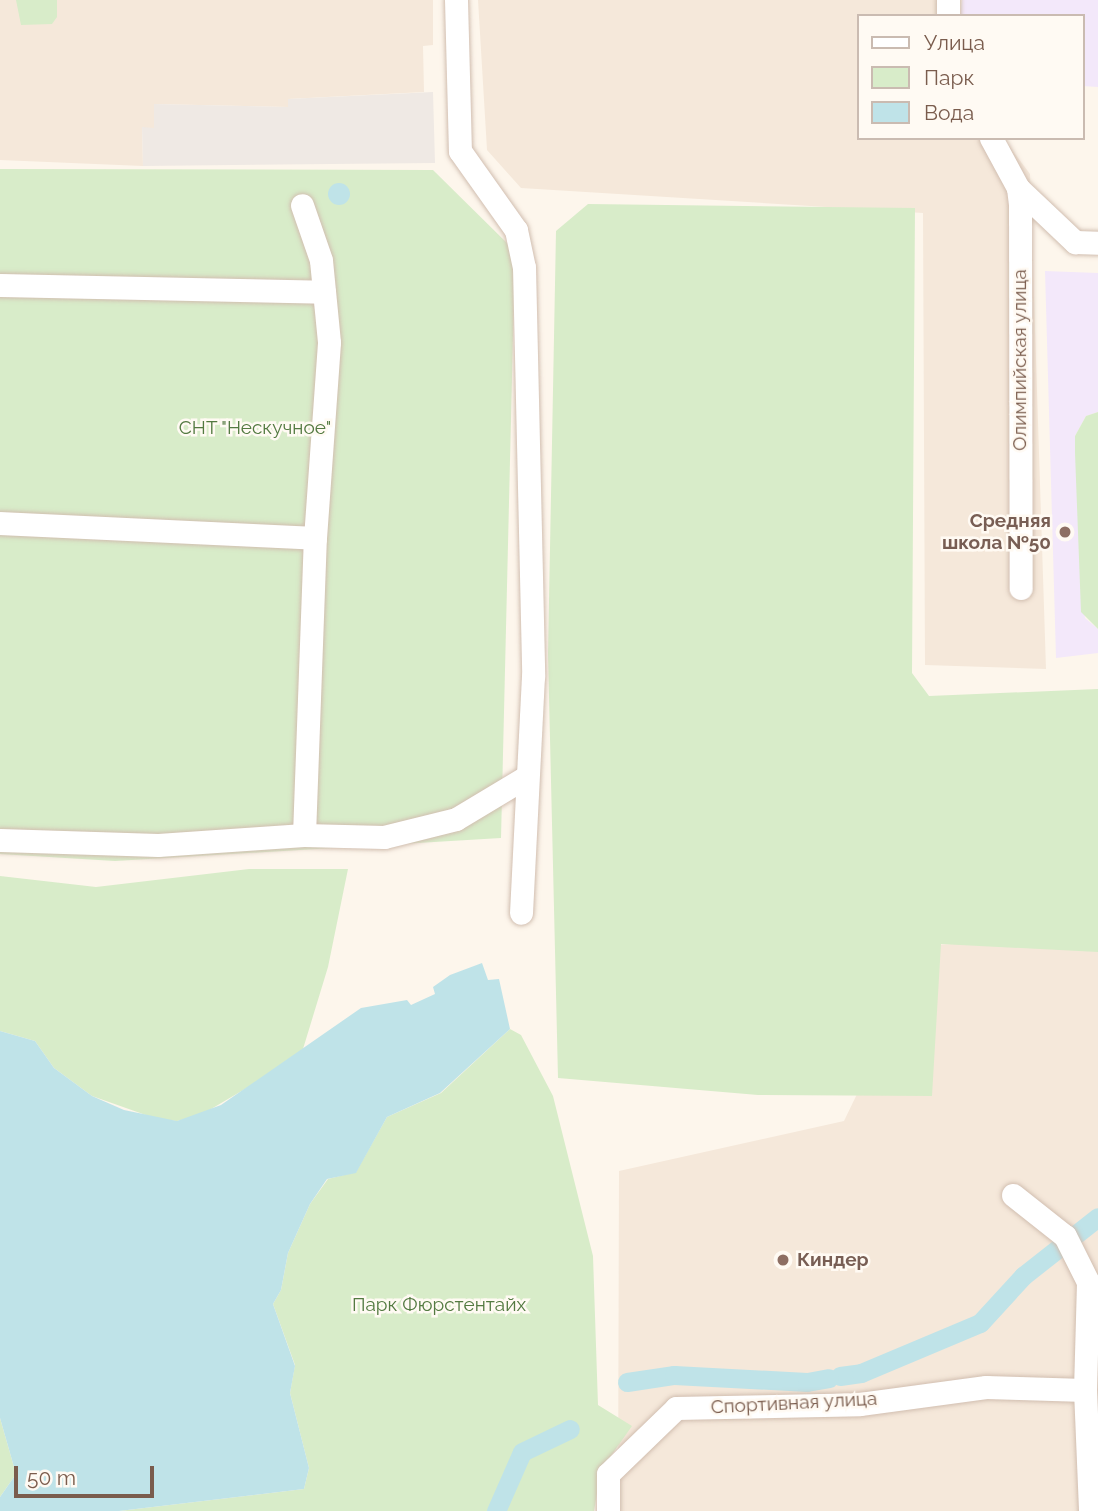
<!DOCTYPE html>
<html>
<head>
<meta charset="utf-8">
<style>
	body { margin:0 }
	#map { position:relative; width:1098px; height:1511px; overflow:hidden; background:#fdf6ec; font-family:Raleway,sans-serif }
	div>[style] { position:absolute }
	.residential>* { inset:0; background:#f5e8da }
	.industrial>* { inset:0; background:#efe9e4 }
	.education>* { inset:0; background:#f3e8fa }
	.green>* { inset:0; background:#d8ecc9 }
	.water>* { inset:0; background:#bfe3e8 }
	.round { border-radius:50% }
	.canal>* { height:19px; margin:-9.5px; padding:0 9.5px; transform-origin:9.5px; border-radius:9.5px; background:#bfe3e8 }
	.roads { filter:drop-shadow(0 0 2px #d1beb0) drop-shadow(0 0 2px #d1beb0) }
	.minor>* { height:23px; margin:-11.5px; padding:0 11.5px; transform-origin:11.5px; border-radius:11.5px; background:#fff }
	.dots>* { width:19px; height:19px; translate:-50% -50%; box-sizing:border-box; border:4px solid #fffaf3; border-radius:50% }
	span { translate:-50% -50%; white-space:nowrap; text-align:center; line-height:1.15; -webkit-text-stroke:5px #fffaf3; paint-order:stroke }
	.street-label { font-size:19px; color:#7a5c4d }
	.park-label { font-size:19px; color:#537a41 }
	.education-label { font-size:19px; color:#785e54; font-weight:700 }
	.right { translate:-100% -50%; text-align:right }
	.left { translate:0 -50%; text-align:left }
	.legend { position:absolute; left:857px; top:14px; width:228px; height:126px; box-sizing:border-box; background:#fffaf3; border:2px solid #cabbb1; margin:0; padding:9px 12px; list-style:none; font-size:21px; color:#7a5c4d }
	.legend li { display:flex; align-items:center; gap:14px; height:35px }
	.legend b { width:35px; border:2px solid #cabbb1 }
	.scale { position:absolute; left:14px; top:1466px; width:140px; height:32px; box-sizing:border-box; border:4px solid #7a5c4d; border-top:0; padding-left:9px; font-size:21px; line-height:24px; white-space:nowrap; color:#7a5c4d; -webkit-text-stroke:5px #fffaf3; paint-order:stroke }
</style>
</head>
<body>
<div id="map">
	<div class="residential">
		<i style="clip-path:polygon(0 0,433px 0,433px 45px,423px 46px,424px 92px,288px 99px,289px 107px,155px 104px,154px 128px,142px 128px,143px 166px,0 160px)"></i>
		<i style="clip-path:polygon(478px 0,941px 0,941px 16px,858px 16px,858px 138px,1003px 138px,1030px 174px,1046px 669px,925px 665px,923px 213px,521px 188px,487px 150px)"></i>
		<i style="clip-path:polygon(1098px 938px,1098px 1511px,618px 1511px,619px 1171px,844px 1121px,929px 945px)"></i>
	</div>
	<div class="industrial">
		<i style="clip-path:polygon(433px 92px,435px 163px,143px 166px,142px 127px,154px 128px,154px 104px,288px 107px,288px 99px)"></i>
	</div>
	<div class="education">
		<i style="clip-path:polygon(962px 0,1098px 0,1098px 87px,1082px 86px,1082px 16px,960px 16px)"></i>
		<i style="clip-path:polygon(1045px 271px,1098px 273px,1098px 412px,1086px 416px,1075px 436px,1085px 618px,1098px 629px,1098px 653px,1056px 658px)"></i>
	</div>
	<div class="green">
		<i style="clip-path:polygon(16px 0,57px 0,57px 17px,52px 24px,21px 25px)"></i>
		<i style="clip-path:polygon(0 169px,433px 170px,515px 251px,501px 838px,115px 861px,0 854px)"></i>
		<i style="clip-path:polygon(588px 204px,915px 208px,912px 673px,929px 696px,1098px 689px,1098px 952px,941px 944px,932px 1096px,758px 1095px,558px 1078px,548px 654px,556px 231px)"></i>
		<i style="clip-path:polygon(1098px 412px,1098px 629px,1081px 612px,1075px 453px,1075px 436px,1086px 416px)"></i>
		<i style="clip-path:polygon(249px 869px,348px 869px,328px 967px,303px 1049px,255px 1083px,201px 1115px,177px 1121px,157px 1119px,92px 1096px,54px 1068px,35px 1041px,0 1031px,0 876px,96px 887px)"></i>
		<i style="clip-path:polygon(510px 1029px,521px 1035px,553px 1096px,593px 1256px,598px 1405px,632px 1426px,601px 1470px,594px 1511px,119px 1511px,304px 1489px,309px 1468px,290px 1393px,295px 1365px,273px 1304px,281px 1290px,288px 1253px,310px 1204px,328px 1179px,356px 1172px,387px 1117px,441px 1093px)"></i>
		<i style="clip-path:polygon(0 1418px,16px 1474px,0 1497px)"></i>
	</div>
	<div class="water">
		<i class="round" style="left:328px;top:183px;width:22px;height:22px"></i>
		<i style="clip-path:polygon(482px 963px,488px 980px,499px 979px,510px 1029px,440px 1093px,387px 1117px,356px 1173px,327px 1179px,310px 1204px,288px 1253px,281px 1290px,273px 1304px,295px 1366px,290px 1393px,309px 1468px,304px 1489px,119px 1511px,0 1511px,0 1497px,16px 1474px,0 1418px,0 1031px,35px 1041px,54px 1068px,92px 1096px,124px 1110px,177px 1121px,221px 1105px,361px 1008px,407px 1000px,411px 1005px,435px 994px,433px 987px,450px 975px)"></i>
	</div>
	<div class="canal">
		<i style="left:840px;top:1376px;width:21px;rotate:-8deg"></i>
		<i style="left:861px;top:1373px;width:129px;rotate:-22.8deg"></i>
		<i style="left:980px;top:1323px;width:64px;rotate:-47.5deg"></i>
		<i style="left:1023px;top:1276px;width:95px;rotate:-38.2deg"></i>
		<i style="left:627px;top:1382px;width:48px;rotate:-8.5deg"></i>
		<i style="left:674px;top:1375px;width:133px;rotate:3deg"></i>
		<i style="left:807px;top:1382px;width:22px;rotate:-10deg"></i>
		<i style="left:496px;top:1511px;width:64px;rotate:-66.2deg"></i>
		<i style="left:522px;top:1452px;width:53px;rotate:-25.6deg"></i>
	</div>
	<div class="roads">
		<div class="minor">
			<i style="left:456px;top:0;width:151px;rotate:88.5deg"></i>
			<i style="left:460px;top:151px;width:97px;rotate:54.7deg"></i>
			<i style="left:516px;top:230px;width:38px;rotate:78deg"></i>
			<i style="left:524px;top:267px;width:409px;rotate:88.7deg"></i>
			<i style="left:533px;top:676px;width:237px;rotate:92.9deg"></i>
			<i style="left:948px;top:16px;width:16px;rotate:-90deg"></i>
			<i style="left:991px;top:138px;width:57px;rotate:61.6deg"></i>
			<i style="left:1018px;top:188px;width:17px;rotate:83deg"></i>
			<i style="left:1020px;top:205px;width:383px;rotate:89.9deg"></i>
			<i style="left:1018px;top:188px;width:79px;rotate:43.5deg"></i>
			<i style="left:1075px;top:242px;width:23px;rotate:2deg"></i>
			<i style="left:0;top:285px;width:324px;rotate:1.2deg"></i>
			<i style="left:0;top:523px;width:315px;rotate:2.7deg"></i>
			<i style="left:304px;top:835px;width:80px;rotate:1.4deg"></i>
			<i style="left:384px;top:837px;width:74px;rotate:-14deg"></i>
			<i style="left:456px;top:819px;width:82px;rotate:-31deg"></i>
			<i style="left:0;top:840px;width:158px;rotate:1.8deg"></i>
			<i style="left:158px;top:845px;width:146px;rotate:-3.9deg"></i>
			<i style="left:304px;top:835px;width:297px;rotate:-87.9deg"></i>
			<i style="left:315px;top:538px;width:196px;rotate:-85.9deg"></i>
			<i style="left:329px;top:342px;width:82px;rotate:-95.6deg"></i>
			<i style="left:321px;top:260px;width:58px;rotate:-109.1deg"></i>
			<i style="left:1013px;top:1195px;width:66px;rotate:38.3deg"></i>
			<i style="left:1065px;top:1236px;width:51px;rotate:63.4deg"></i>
			<i style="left:1088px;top:1282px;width:108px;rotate:91.6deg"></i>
			<i style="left:1085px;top:1390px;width:121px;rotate:87.6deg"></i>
			<i style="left:608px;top:1511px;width:37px;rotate:-90deg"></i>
			<i style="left:608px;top:1474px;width:95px;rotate:-44.1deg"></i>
			<i style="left:676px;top:1408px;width:184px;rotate:-1.2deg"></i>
			<i style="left:860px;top:1404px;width:127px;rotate:-7.7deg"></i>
			<i style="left:986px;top:1387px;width:99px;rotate:1.7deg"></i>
		</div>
	</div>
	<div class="dots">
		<i style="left:1065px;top:532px;background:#8d6e63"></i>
		<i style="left:783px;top:1260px;background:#8d6e63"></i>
	</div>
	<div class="street-label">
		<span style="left:1020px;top:360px;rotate:-90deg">Олимпийская улица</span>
		<span style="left:794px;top:1403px;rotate:-3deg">Спортивная улица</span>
	</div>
	<div class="park-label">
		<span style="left:255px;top:428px">СНТ "Нескучное"</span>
		<span style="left:439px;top:1305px">Парк Фюрстентайх</span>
	</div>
	<div class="education-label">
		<span class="right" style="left:1051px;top:532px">Средняя<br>школа №50</span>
		<span class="left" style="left:797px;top:1260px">Киндер</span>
	</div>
	<ul class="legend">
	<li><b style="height:9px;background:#fff"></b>Улица</li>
	<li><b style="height:19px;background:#d8ecc9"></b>Парк</li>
	<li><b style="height:19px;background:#bfe3e8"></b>Вода</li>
	</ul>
	<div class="scale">50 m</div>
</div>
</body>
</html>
